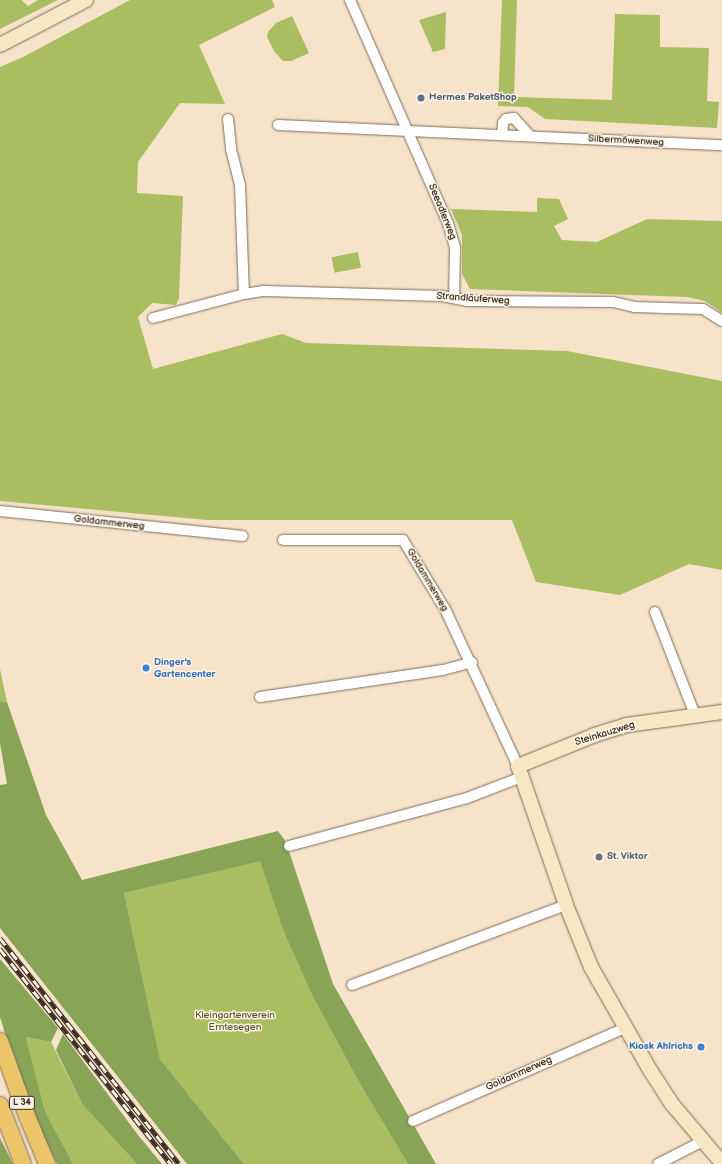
<!DOCTYPE html>
<html>
<head>
<meta charset="utf-8">
<style>
	body { margin:0 }
	#map { position:relative; width:722px; height:1164px; overflow:hidden; background:#f7e3ca; font-family:"Balsamiq Sans",sans-serif }
	div>[style] { position:absolute }
	.green>* { inset:0; background:#aabd61; transform-origin:0 0 }
	.forest>* { inset:0; background:#87a457 }
	.roads { filter:drop-shadow(0 0 1px #7d6b5a) drop-shadow(0 0 1px #7d6b5a) }
	.street>* { height:10px; margin:-5px; padding:0 5px; transform-origin:5px; border-radius:5px; background:#fff }
	.secondary>* { height:14px; margin:-7px; padding:0 7px; transform-origin:7px; border-radius:7px; background:#f7e8c3 }
	.primary>* { height:16px; margin:-8px; padding:0 8px; transform-origin:8px; border-radius:8px; background:#ecc569 }
	.rail>* { height:4.5px; margin-top:-2.25px; transform-origin:0; background:repeating-linear-gradient(90deg,#fcf5e5 0 9px,#3b2a1e 0 18px); box-sizing:border-box; border-block:1px solid #3b2a1e }
	.dots>* { width:11px; height:11px; translate:-50% -50%; box-sizing:border-box; border:2px solid #fcf5e5; border-radius:50% }
	span { translate:-50% -50%; white-space:nowrap; text-align:center; line-height:1.15; -webkit-text-stroke:3px #fcf5e5; paint-order:stroke }
	.shield-label span { padding:1px 3px; background:#fcf5e5; border:1px solid; border-radius:3px; -webkit-text-stroke-width:0 }
	.shield-label { font-size:9px; color:#3b2a1e; font-weight:700 }
	.service-label { font-size:10px; color:#4e5e75; font-weight:700 }
	.left { translate:0 -50%; text-align:left }
	.street-label { font-size:10px; color:#3b2a1e }
	.shop-label { font-size:10px; color:#366cbe; font-weight:700 }
	.right { translate:-100% -50%; text-align:right }
	.worship-label { font-size:10px; color:#5b616d; font-weight:700 }
	.park-label { font-size:10px; color:#5c5632 }
</style>
</head>
<body>
<div id="map">
	<div class="green">
		<i style="clip-path:polygon(0 0,22px 0,28px 6px,38px 0,58px 0,0 29px)"></i>
		<i style="clip-path:polygon(130px 0,272px 0,275px 7px,199px 45px,225px 104px,180px 103px,138px 162px,137px 193px,183px 196px,179px 298px,176px 305px,152px 303px,138px 317px,153px 369px,282px 334px,306px 343px,567px 351px,722px 381px,722px 570px,689px 564px,620px 595px,536px 582px,512px 520px,207px 520px,0 501px,0 67px,23px 57px)"></i>
		<i style="clip-path:polygon(502px 0,517px 0,514px 97px,612px 100px,615px 14px,660px 15px,660px 47px,709px 48px,707px 101px,719px 102px,717px 128px,545px 119px,528px 107px,498px 106px)"></i>
		<i style="clip-path:polygon(446px 12px,445px 49px,433px 52px,419px 20px)"></i>
		<i style="clip-path:polygon(292px 16px,309px 53px,291px 61px,283px 61px,274px 51px,267px 37px,268px 32px,276px 23px)"></i>
		<i style="clip-path:polygon(537px 198px,559px 199px,568px 219px,554px 226px,562px 240px,597px 242px,647px 219px,722px 221px,722px 313px,705px 301px,687px 297px,470px 289px,462px 274px,462px 235px,451px 209px,537px 212px)"></i>
		<i style="left:358px;top:252px;width:16px;height:27px;rotate:79deg"></i>
		<i style="clip-path:polygon(0 669px,7px 702px,0 701px)"></i>
		<i style="clip-path:polygon(260px 860px,283px 930px,312px 995px,360px 1084px,408px 1164px,244px 1164px,160px 1059px,124px 893px)"></i>
		<i style="clip-path:polygon(26px 1037px,51px 1042px,82px 1104px,137px 1164px,73px 1164px,45px 1111px)"></i>
	</div>
	<div class="forest">
		<i style="clip-path:polygon(0 701px,7px 702px,46px 815px,82px 880px,278px 831px,286px 842px,333px 984px,436px 1164px,408px 1164px,360px 1084px,312px 995px,283px 930px,260px 861px,124px 893px,160px 1059px,244px 1164px,187px 1164px,0 928px,0 785px,7px 784px,0 743px)"></i>
		<i style="clip-path:polygon(0 959px,58px 1028px,51px 1042px,26px 1037px,45px 1111px,73px 1164px,57px 1164px,34px 1117px,11px 1053px,0 1017px)"></i>
		<i style="clip-path:polygon(63px 1034px,138px 1135px,162px 1164px,137px 1164px,82px 1104px,56px 1050px)"></i>
		<i style="clip-path:polygon(0 1138px,13px 1164px,0 1164px)"></i>
	</div>
	<div class="roads">
		<div class="street">
			<i style="left:350px;top:0;width:244px;rotate:66.3deg"></i>
			<i style="left:448px;top:223px;width:25px;rotate:74deg"></i>
			<i style="left:455px;top:247px;width:51px;rotate:91.1deg"></i>
			<i style="left:228px;top:119px;width:30px;rotate:84deg"></i>
			<i style="left:231px;top:149px;width:38px;rotate:76deg"></i>
			<i style="left:240px;top:186px;width:108px;rotate:87.9deg"></i>
			<i style="left:278px;top:125px;width:444px;rotate:2.6deg"></i>
			<i style="left:502px;top:135px;width:12px;rotate:-85deg"></i>
			<i style="left:503px;top:123px;width:5px;rotate:-53deg"></i>
			<i style="left:506px;top:119px;width:8px;rotate:-7deg"></i>
			<i style="left:514px;top:118px;width:24px;rotate:48deg"></i>
			<i style="left:153px;top:318px;width:94px;rotate:-14.8deg"></i>
			<i style="left:244px;top:294px;width:20px;rotate:-9deg"></i>
			<i style="left:264px;top:291px;width:178px;rotate:1.6deg"></i>
			<i style="left:442px;top:296px;width:25px;rotate:11deg"></i>
			<i style="left:467px;top:301px;width:146px;rotate:0.4deg"></i>
			<i style="left:613px;top:302px;width:22px;rotate:13deg"></i>
			<i style="left:634px;top:307px;width:69px;rotate:1.7deg"></i>
			<i style="left:703px;top:309px;width:22px;rotate:32deg"></i>
			<i style="left:0;top:511px;width:244px;rotate:5.9deg"></i>
			<i style="left:283px;top:540px;width:120px"></i>
			<i style="left:403px;top:540px;width:81px;rotate:58.7deg"></i>
			<i style="left:445px;top:609px;width:173px;rotate:65.1deg"></i>
			<i style="left:655px;top:612px;width:110px;rotate:68.8deg"></i>
			<i style="left:260px;top:697px;width:185px;rotate:-8.4deg"></i>
			<i style="left:443px;top:670px;width:30px;rotate:-15deg"></i>
			<i style="left:289px;top:846px;width:184px;rotate:-15.1deg"></i>
			<i style="left:467px;top:798px;width:59px;rotate:-20.9deg"></i>
			<i style="left:352px;top:985px;width:228px;rotate:-20.5deg"></i>
			<i style="left:413px;top:1121px;width:232px;rotate:-23.7deg"></i>
			<i style="left:658px;top:1164px;width:51px;rotate:-27.1deg"></i>
		</div>
		<div class="secondary">
			<i style="left:0;top:45px;width:97px;rotate:-27.6deg"></i>
			<i style="left:722px;top:712px;width:96px;rotate:172.2deg"></i>
			<i style="left:627px;top:725px;width:34px;rotate:163deg"></i>
			<i style="left:595px;top:735px;width:83px;rotate:158.1deg"></i>
			<i style="left:518px;top:766px;width:147px;rotate:70.9deg"></i>
			<i style="left:566px;top:905px;width:67px;rotate:68deg"></i>
			<i style="left:591px;top:967px;width:119px;rotate:60.2deg"></i>
			<i style="left:650px;top:1070px;width:40px;rotate:57.1deg"></i>
			<i style="left:672px;top:1104px;width:77px;rotate:49.7deg"></i>
		</div>
		<div class="primary">
			<i style="left:0;top:1041px;width:80px;rotate:70.2deg"></i>
			<i style="left:27px;top:1116px;width:52px;rotate:67.4deg"></i>
			<i style="left:0;top:1105px;width:63px;rotate:68.7deg"></i>
		</div>
	</div>
	<div class="rail">
		<i style="left:0;top:938px;width:288px;rotate:51.6deg"></i>
		<i style="left:0;top:949px;width:275px;rotate:51.5deg"></i>
	</div>
	<div class="dots">
		<i style="left:421px;top:98px;background:#5c6f8a"></i>
		<i style="left:146px;top:668px;background:#3f7fe0"></i>
		<i style="left:599px;top:857px;background:#6b7280"></i>
		<i style="left:701px;top:1047px;background:#3f7fe0"></i>
	</div>
	<div class="shield-label">
		<span style="left:22px;top:1103px">L 34</span>
	</div>
	<div class="service-label">
		<span class="left" style="left:429px;top:98px">Hermes PaketShop</span>
	</div>
	<div class="street-label">
		<span style="left:626px;top:141px;rotate:3deg">Silbermöwenweg</span>
		<span style="left:442px;top:212px;rotate:68deg">Seeadlerweg</span>
		<span style="left:473px;top:299px;rotate:4deg">Strandläuferweg</span>
		<span style="left:109px;top:523px;rotate:6deg">Goldammerweg</span>
		<span style="left:427px;top:580px;rotate:59deg">Goldammerweg</span>
		<span style="left:605px;top:734px;rotate:-17deg">Steinkauzweg</span>
		<span style="left:519px;top:1074px;rotate:-24deg">Goldammerweg</span>
	</div>
	<div class="shop-label">
		<span class="left" style="left:154px;top:668px">Dinger's<br>Gartencenter</span>
		<span class="right" style="left:693px;top:1047px">Kiosk Ahlrichs</span>
	</div>
	<div class="worship-label">
		<span class="left" style="left:607px;top:857px">St. Viktor</span>
	</div>
	<div class="park-label">
		<span style="left:235px;top:1021px">Kleingartenverein<br>Erntesegen</span>
	</div>
</div>
</body>
</html>
